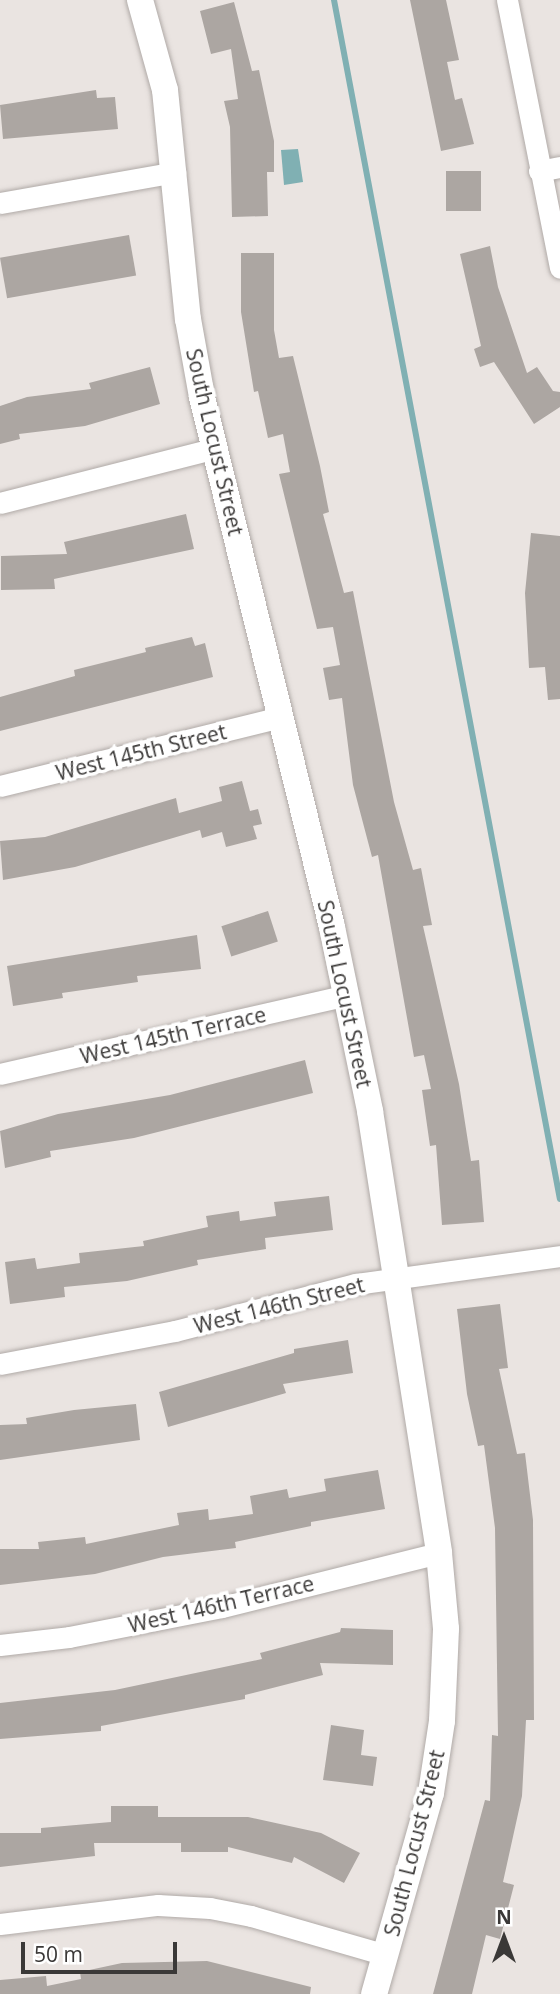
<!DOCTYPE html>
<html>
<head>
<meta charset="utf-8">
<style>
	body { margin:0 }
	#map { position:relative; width:560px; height:1994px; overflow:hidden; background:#eae4e1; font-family:"Open Sans",sans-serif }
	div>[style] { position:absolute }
	.water>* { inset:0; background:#80b0b3 }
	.stream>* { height:6px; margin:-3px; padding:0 3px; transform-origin:3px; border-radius:3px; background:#80b0b3 }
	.building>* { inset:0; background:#aca6a2; transform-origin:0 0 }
	.roads { filter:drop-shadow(0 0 2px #b0aaa7) drop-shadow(0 0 2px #b0aaa7) }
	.minor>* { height:21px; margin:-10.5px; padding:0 10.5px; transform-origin:10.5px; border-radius:10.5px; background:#fff }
	.tertiary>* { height:26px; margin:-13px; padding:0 13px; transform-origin:13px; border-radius:13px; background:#fff }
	span { translate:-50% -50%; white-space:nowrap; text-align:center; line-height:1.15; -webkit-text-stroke:7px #fff; paint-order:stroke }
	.street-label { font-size:21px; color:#3a3837 }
	.north { position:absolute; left:469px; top:1903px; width:70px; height:70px; -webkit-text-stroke:5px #fff; paint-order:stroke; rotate:0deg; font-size:19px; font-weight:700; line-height:28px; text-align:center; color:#3a3837 }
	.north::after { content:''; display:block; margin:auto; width:24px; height:32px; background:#3a3837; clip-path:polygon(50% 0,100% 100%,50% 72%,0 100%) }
	.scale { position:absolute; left:21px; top:1942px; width:156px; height:32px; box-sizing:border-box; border:4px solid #3a3837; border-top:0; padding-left:9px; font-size:21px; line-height:24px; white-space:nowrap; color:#3a3837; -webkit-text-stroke:5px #fff; paint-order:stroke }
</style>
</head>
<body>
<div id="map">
	<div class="water">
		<i style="clip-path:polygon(298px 149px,303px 182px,284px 185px,281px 150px)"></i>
	</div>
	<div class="stream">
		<i style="left:334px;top:0;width:1220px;rotate:79.33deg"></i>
	</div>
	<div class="building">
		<i style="clip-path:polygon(410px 0,446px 0,459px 60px,447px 62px,455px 100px,462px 98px,474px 144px,441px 151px)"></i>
		<i style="clip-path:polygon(234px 2px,252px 71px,259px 70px,274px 141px,274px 172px,267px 172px,268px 216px,232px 217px,230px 127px,224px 101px,238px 99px,231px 49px,211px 54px,200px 11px)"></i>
		<i style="clip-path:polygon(96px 90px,97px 98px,115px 97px,118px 129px,3px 139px,0 105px)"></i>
		<i style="left:446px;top:171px;width:35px;height:40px"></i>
		<i style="left:129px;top:235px;width:41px;height:131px;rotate:80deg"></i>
		<i style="clip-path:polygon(490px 246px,498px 287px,527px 373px,537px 367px,553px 391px,560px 392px,560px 407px,534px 424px,494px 362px,480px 367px,474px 349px,481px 346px,460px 254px)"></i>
		<i style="clip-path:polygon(241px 253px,274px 253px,274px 330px,279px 358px,293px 356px,320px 466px,329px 512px,323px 514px,344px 593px,353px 591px,394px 802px,413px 870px,421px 868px,432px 925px,423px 926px,459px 1084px,471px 1161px,479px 1160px,484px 1222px,442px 1225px,436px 1145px,430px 1146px,422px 1090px,431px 1089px,424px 1055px,414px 1057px,378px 855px,372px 857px,353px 785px,342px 698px,329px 700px,323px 668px,340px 665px,333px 627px,317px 629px,279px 474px,290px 472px,283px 434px,268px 438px,258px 391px,254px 392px,241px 312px)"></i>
		<i style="clip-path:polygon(150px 367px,160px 404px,85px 426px,19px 434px,20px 439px,0 444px,0 406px,27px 397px,91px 389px,89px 383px)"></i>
		<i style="clip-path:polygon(186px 514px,194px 549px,54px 579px,55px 589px,1px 590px,1px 556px,67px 554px,64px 542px)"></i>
		<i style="clip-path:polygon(531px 533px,560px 536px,560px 699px,548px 700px,545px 667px,529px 668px,525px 593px)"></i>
		<i style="clip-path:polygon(192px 637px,195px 646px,205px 643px,213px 677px,0 731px,0 697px,75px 676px,74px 670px,146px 652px,145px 648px)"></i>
		<i style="clip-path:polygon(242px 781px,250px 811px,258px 809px,262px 824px,253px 826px,257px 839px,226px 847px,222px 832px,202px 838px,200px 830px,75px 867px,3px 880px,0 841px,45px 837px,176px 798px,179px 813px,222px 801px,219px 787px)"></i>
		<i style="left:268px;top:911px;width:32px;height:49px;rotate:72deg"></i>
		<i style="clip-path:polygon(197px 935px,201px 969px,137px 976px,138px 982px,62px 993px,63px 998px,13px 1006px,7px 966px)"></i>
		<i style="clip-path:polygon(305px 1060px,313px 1093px,134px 1138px,50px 1151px,51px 1157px,5px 1168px,0 1131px,58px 1114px,170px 1095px)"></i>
		<i style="clip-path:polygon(329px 1196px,333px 1230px,265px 1238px,266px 1249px,197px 1260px,198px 1265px,127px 1281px,64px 1287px,65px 1297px,10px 1304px,5px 1262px,35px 1258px,37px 1269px,80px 1263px,79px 1253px,144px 1246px,143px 1241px,208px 1227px,206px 1216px,239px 1211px,240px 1221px,276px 1216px,274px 1202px)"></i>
		<i style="clip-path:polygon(500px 1304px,508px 1368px,499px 1369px,517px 1454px,525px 1453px,533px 1520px,534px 1720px,526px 1720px,522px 1796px,503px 1882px,514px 1885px,500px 1939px,486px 1935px,472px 1994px,433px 1994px,485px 1800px,490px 1801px,492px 1735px,498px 1736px,495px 1528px,484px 1445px,478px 1446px,467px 1394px,457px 1309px)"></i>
		<i style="clip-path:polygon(348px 1340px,353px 1373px,283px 1384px,286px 1393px,168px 1427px,159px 1392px,294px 1353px,294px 1349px)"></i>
		<i style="clip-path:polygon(136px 1404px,140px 1440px,0 1460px,0 1425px,27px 1424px,26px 1418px,74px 1410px)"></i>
		<i style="clip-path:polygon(378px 1470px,385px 1509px,311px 1522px,311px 1526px,235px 1542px,236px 1548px,163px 1557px,95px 1574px,0 1585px,0 1549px,39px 1549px,38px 1542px,85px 1537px,86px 1544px,179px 1525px,177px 1513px,208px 1509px,209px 1520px,253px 1514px,250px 1496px,287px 1489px,289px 1498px,326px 1491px,324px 1479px)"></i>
		<i style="clip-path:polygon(341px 1628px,393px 1630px,393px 1665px,320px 1663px,323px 1675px,245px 1695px,245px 1699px,101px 1726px,101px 1731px,0 1739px,0 1703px,115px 1690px,262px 1659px,260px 1653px,340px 1632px)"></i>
		<i style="clip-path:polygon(331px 1725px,364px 1730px,361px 1755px,377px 1757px,373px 1786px,323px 1780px)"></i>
		<i style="clip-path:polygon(111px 1806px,158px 1806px,158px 1817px,248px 1817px,321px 1833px,360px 1853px,344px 1883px,294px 1857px,292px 1863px,228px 1847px,228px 1852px,181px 1852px,181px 1843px,94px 1843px,95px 1856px,0 1867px,0 1833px,41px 1833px,41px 1828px,111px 1822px)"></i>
		<i style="clip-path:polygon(207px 1961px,311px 1987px,310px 1994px,0 1994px,0 1980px,46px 1976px,47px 1986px,81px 1979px,80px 1972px,122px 1963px)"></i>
	</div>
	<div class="roads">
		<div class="minor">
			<i style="left:507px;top:0;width:273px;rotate:78.8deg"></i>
			<i style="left:539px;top:171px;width:21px;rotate:-11deg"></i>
			<i style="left:0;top:203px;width:178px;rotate:-10deg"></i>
			<i style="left:0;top:503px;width:222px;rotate:-14.3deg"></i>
			<i style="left:0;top:786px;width:289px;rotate:-13.8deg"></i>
			<i style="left:0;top:1074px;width:356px;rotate:-12.8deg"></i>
			<i style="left:0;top:1364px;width:178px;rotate:-10.7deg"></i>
			<i style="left:175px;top:1331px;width:187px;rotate:-14.6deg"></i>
			<i style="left:356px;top:1284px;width:206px;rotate:-7.8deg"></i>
			<i style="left:0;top:1645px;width:69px;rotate:-6.6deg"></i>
			<i style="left:69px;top:1637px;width:156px;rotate:-11.1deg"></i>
			<i style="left:222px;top:1607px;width:224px;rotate:-14deg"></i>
			<i style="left:0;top:1924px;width:159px;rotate:-6.9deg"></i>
			<i style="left:158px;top:1905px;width:52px;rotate:3.3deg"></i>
			<i style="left:210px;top:1908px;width:42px;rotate:11deg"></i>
			<i style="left:251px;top:1916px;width:141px;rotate:16.1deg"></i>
		</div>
		<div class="tertiary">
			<i style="left:140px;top:0;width:93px;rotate:74.5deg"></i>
			<i style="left:165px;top:90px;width:230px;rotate:84.3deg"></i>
			<i style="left:188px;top:319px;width:79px;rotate:79.8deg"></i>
			<i style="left:202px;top:397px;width:546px;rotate:76.22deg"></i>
			<i style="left:332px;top:927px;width:188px;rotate:78.3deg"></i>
			<i style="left:370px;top:1111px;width:447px;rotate:81.1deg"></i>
			<i style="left:439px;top:1553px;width:76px;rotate:84.7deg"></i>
			<i style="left:446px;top:1629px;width:92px;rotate:92.5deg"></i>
			<i style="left:442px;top:1721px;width:73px;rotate:98.7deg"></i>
			<i style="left:431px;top:1793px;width:209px;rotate:105.8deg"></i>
		</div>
	</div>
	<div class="street-label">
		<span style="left:215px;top:442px;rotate:77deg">South Locust Street</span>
		<span style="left:141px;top:752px;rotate:-14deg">West 145th Street</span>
		<span style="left:345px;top:994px;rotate:78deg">South Locust Street</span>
		<span style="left:173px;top:1035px;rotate:-13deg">West 145th Terrace</span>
		<span style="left:279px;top:1305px;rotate:-14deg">West 146th Street</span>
		<span style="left:221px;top:1604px;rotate:-13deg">West 146th Terrace</span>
		<span style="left:414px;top:1843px;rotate:-76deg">South Locust Street</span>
	</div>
	<div class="north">N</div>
	<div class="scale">50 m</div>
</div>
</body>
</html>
